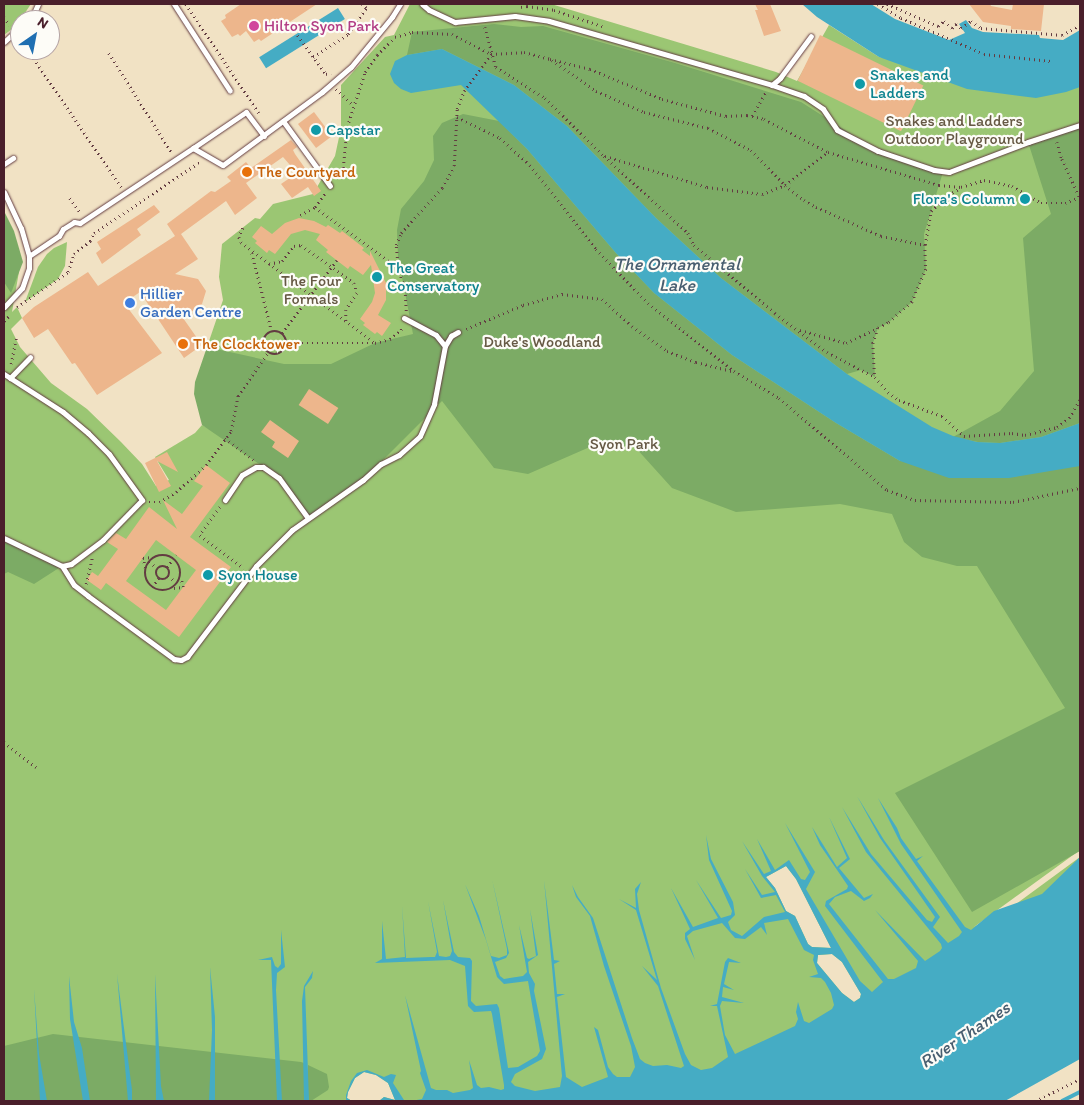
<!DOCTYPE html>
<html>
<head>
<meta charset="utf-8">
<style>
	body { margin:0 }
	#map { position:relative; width:1084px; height:1105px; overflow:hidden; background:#f1e2c4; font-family:Itim,sans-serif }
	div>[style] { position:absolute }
	.green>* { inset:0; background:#9bc673 }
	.forest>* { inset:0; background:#7cab65 }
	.water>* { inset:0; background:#45acc4; transform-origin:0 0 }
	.stream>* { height:4px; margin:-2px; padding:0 2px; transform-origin:2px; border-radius:2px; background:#45acc4 }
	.building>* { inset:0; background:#edb68c; transform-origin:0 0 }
	.path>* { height:2.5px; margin-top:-1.25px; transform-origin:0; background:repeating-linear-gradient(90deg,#633c42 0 1px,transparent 0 5px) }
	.path>.ring { margin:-1.25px; padding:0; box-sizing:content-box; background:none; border:2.5px solid #633c42; border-radius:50% }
	.roads { filter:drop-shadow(0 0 1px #633c42) drop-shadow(0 0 1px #633c42) }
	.service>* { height:5px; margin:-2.5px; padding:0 2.5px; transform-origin:2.5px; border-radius:2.5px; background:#fff }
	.dots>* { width:14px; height:14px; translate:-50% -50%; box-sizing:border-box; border:2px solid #fdfcf7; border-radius:50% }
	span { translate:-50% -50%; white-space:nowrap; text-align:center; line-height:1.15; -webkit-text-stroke:4.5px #fdfcf7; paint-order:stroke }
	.hotel-label { font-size:16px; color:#b23c85 }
	.left { translate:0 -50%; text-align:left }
	.culture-label { font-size:16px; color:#0d838f }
	.right { translate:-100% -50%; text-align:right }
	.park-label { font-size:16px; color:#665944 }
	.food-label { font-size:16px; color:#c56008 }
	.shop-label { font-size:16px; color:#366cbe }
	.water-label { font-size:18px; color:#485e70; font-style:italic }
	.frame { position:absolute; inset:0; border:5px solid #4a1f2b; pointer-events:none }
	.north { position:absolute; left:10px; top:10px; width:50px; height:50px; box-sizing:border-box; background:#fdfcf7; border:1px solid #b5a4a5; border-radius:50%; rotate:33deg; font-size:14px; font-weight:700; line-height:20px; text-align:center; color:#4a1f2b }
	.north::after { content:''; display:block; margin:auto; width:18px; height:22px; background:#1f6fb2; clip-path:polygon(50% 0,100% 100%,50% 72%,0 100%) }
</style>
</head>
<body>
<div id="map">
	<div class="green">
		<i style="clip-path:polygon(4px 4px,31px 4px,16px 26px,4px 35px)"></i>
		<i style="clip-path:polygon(evenodd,410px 4px,551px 4px,776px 72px,797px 81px,829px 25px,879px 57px,1080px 86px,1080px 850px,974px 927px,1012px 907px,1080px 857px,1080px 879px,736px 1101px,379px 1101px,384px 1097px,395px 1100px,388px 1083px,376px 1075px,364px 1072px,355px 1078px,348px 1092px,347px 1098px,352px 1101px,4px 1101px,4px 217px,21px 260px,12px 312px,17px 307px,22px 318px,11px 329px,20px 347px,51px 383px,87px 409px,121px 442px,142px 464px,156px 486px,169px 480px,155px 457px,195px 433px,202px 425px,218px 434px,215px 350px,207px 347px,223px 300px,219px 277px,222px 244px,255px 218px,260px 219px,273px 204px,313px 194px,335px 156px,341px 128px,341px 85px,385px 37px,394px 35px,410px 4px,786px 866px,796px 879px,831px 948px,812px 947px,808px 944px,795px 916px,786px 911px,775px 888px,766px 877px,786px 866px,410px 4px,832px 954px,842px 962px,861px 994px,860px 998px,854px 1002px,842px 993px,817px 963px,818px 955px,832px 954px)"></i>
		<i style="clip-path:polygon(67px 242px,65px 266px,58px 279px,25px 302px,38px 267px,47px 254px,54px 248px)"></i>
	</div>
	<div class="forest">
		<i style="clip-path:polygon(494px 24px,521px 27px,543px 26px,675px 63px,801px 102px,870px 146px,943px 172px,924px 234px,926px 269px,912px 302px,888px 323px,878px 328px,873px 343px,875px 377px,861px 370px,847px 374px,721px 278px,656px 218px,567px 126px,514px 85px,442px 49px,407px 55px,412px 32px)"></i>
		<i style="clip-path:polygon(463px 114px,499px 121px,527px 149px,615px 252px,654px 293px,732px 355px,836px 423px,900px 461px,1080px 465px,1080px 851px,972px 912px,895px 793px,1065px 708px,977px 566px,957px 566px,922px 557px,904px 542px,892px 514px,840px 504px,736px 512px,672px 488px,635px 447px,599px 443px,528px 474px,494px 468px,442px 401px,363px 480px,308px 518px,275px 475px,202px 425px,194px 394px,195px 382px,207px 347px,284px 364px,331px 364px,375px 343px,413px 334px,398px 257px,397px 230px,401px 209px,424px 181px,434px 160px,433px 136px,442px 123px)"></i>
		<i style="clip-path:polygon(1080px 125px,1080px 423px,1041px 437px,1000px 443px,978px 442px,953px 437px,1000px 411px,1034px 371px,1023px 238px,1051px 214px,1028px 142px)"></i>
		<i style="clip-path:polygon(4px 211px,14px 231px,23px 262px,11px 293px,4px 282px)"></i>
		<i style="clip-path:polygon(4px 537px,62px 566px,34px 584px,8px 572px,4px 574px)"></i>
		<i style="clip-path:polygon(53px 1034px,301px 1062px,304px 1063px,304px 1101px,4px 1101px,4px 1046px)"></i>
		<i style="clip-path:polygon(308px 1065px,327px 1074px,329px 1087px,328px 1090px,311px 1101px,309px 1101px,308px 1095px)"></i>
	</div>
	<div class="water">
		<i style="clip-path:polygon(802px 4px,871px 4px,895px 19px,949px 40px,965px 33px,959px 24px,966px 20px,972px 28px,983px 32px,1039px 35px,1040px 38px,1063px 40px,1080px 30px,1080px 87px,1066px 92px,1036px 98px,967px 89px,879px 57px,817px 17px)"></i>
		<i style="left:338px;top:8px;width:13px;height:93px;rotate:58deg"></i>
		<i style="clip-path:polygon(442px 49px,514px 85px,567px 126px,656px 218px,721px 278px,847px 374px,932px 427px,953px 436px,977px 442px,1000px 443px,1041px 437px,1080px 423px,1080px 466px,1009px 478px,949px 478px,900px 461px,836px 423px,732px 355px,654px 293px,615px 252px,527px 149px,461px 85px,411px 93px,401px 89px,394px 83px,390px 74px,395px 61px,407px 55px)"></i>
		<i style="clip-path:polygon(evenodd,857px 796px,884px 840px,940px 917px,933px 927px,948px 943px,959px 936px,962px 932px,901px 844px,878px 798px,897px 828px,901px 838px,916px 859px,923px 856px,917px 861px,965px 927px,971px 930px,994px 911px,1042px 894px,1080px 857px,1080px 1059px,1005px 1101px,411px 1101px,422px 1099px,426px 1090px,420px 1073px,421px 1071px,405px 995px,431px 1088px,436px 1090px,447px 1090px,453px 1093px,470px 1090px,473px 1088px,469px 1060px,477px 1085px,481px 1088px,489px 1087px,501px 1090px,504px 1089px,504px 1085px,492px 1014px,491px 1011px,474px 1012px,468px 1006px,465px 966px,450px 960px,375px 963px,382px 959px,382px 921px,386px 959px,405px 957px,402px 905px,406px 958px,431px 957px,435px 957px,437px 952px,428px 901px,439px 956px,446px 957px,450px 956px,452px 951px,443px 900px,454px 952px,458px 957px,470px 958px,472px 961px,471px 1001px,476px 1006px,497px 1004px,499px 1008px,508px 1068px,518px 1067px,530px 1060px,537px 1056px,540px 1051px,528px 981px,504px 984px,497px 977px,486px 940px,465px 884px,479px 916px,491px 956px,499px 958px,507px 955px,507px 949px,492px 879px,509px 953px,506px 958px,495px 962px,500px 976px,504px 979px,523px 976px,527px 972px,519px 925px,527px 958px,529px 959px,536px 956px,530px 909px,538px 955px,528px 962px,529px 973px,535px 984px,534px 991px,546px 1049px,542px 1059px,515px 1074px,511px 1082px,515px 1086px,535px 1091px,560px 1087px,562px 1076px,544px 880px,554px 960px,560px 961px,554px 964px,557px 994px,565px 994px,557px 997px,566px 1077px,582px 1087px,608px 1077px,594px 1027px,598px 1030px,608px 1067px,613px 1074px,617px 1077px,630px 1077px,635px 1067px,631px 1046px,604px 966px,590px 916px,576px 897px,572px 885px,578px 897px,593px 918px,632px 1038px,640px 1059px,645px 1063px,653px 1066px,667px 1065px,681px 1068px,684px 1066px,658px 986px,642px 966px,657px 980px,636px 910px,619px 899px,636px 908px,635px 889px,641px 882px,637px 894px,639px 910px,661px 988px,685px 1054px,691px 1065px,701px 1070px,712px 1068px,728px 1057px,717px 1006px,710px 1006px,717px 1004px,725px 962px,728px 958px,741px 963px,729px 962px,724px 984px,734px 990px,723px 987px,722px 997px,744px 1003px,722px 1001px,720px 1006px,725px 1035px,735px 1054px,795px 1026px,798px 1019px,796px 1012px,798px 1002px,804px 1021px,809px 1023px,832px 1009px,834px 1005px,831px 993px,825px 982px,821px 978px,809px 977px,818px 974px,813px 960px,814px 955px,804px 950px,788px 919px,764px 923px,767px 935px,761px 927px,745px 939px,735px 938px,722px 923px,693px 931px,687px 936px,695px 960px,685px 939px,685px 933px,690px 929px,671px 888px,693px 927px,718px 918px,696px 880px,721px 918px,731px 915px,732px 911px,709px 860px,706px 835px,711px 859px,733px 902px,735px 915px,728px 922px,731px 930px,742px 936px,764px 917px,785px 912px,776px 895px,761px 898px,745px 869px,762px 895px,775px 892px,762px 876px,742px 841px,764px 874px,771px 871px,757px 839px,775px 870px,789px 860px,801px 879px,805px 880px,810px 872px,785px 823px,815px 872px,806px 889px,860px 981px,872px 992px,883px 982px,825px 906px,826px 901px,847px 889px,848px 886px,820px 845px,812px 827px,837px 867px,847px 858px,829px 817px,850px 859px,839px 868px,864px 898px,873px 894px,870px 898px,864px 901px,851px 891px,835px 897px,829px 904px,888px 979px,894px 979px,916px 968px,918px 961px,875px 910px,925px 961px,940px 951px,942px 948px,941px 944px,866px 852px,842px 807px,871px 854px,927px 920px,932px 922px,935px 917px,880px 838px,857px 796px,786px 866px,796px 879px,831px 948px,812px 947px,808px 944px,795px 916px,786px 911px,775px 888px,766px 877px,786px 866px,857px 796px,832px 954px,842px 962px,861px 994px,860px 998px,854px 1002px,842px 993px,817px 963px,818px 955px,832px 954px)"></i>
		<i style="clip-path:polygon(281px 930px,285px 967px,277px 973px,276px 990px,282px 1101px,277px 1101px,271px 960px,258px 960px,272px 957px,275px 966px,278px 968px,281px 964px)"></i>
		<i style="clip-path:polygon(210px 967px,215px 1017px,215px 1101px,209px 1101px,212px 1030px)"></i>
		<i style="clip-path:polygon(313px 971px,312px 978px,305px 987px,309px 1101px,304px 1101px,302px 1001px,304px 986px)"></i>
		<i style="clip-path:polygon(117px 974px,132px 1090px,132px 1101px,128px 1101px)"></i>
		<i style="clip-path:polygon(155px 974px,161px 1086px,164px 1101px,156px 1101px)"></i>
		<i style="clip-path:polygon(69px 976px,74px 1022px,82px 1048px,90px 1101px,83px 1101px,70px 1019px)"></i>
		<i style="clip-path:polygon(34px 988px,39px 1054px,47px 1101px,40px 1101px)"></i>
		<i style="clip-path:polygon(367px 1070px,384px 1077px,391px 1074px,396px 1075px,393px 1083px,404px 1100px,410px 1101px,379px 1101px,384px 1097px,395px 1100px,388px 1083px,376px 1075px,364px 1072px,355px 1078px,348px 1092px,347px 1098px,352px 1101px,346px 1101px,346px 1095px,351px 1081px,357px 1073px)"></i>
	</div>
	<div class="stream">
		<i style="left:1062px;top:1101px;width:20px;rotate:-27deg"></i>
	</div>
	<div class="building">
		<i style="clip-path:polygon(241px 4px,317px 4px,261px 41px,259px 39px,254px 42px,246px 31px,240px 36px,238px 34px,232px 37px,221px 21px,226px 18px,225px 15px)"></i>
		<i style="clip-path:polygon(755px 4px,770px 4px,781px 31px,764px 36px,755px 10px,758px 10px)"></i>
		<i style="clip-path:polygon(969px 4px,990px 4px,991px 6px,1012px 10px,1013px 4px,1044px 4px,1041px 31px,1011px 29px,1011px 26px,983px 22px)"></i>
		<i style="left:820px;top:35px;width:115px;height:51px;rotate:26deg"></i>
		<i style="left:314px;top:112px;width:30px;height:20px;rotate:53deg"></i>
		<i style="clip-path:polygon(291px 140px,297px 147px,293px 150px,295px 154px,321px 191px,314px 196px,308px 187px,292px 198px,281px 184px,297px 173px,283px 157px,246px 183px,257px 198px,235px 215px,226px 201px,181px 234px,198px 259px,175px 274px,198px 279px,206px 291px,202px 304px,183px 318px,202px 345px,184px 358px,140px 292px,124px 303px,162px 353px,97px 395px,75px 363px,72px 364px,48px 329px,34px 338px,22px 318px,34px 307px,88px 272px,98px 286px,175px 236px,167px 224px,211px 191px,215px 192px,231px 181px,227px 177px,246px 162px,251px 168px)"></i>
		<i style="clip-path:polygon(154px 205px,160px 212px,137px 229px,141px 235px,102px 264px,96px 253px,101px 249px,97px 242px)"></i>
		<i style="clip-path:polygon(299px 218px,314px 221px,326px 227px,328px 225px,340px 233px,342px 231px,364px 248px,362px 250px,370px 256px,370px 251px,386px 283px,386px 300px,378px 315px,391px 323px,382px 336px,377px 332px,375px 334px,363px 325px,365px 323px,360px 319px,372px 302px,375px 293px,371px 265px,363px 275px,350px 266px,348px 269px,326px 252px,328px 250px,316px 240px,320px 234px,305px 230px,291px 234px,275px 254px,269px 250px,267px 253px,255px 243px,257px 241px,252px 237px,261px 226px,272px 234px,285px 223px)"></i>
		<i style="left:309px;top:389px;width:35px;height:19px;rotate:33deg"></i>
		<i style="clip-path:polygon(270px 420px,299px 441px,288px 458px,272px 447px,275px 442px,261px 432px)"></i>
		<i style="clip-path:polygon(167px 452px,178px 472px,157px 461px,171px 486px,159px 492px,145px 463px)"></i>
		<i style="clip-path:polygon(evenodd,206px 465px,230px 483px,190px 537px,231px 567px,179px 637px,106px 583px,101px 590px,87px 580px,92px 572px,98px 576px,118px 549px,107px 542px,116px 533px,126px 539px,149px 507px,177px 529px,163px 500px,182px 514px,203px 486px,194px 481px,206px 465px,156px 540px,196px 570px,166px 610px,126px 581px,156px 540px)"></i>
	</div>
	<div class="path">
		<i style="left:186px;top:4px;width:131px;rotate:56.2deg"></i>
		<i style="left:878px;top:4px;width:27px;rotate:31deg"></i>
		<i style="left:901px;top:18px;width:90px;rotate:23.4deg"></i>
		<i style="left:984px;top:54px;width:67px;rotate:6deg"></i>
		<i style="left:887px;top:4px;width:56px;rotate:23.3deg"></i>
		<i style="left:938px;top:26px;width:8px;rotate:-40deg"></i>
		<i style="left:944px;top:21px;width:11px;rotate:41deg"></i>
		<i style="left:952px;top:28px;width:6px;rotate:-45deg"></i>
		<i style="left:956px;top:24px;width:6px;rotate:39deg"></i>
		<i style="left:961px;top:28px;width:12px;rotate:-35deg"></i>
		<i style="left:971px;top:21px;width:12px;rotate:35deg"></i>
		<i style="left:981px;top:28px;width:81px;rotate:4.9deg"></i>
		<i style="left:1062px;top:35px;width:21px;rotate:-29deg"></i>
		<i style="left:521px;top:7px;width:6px;rotate:-9deg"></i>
		<i style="left:527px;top:6px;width:27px;rotate:8deg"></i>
		<i style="left:554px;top:10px;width:51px;rotate:18.4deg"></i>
		<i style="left:4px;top:17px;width:10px;rotate:53deg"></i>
		<i style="left:289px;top:23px;width:63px;rotate:54deg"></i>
		<i style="left:326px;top:74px;width:5px;rotate:-11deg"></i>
		<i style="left:485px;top:27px;width:41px;rotate:74.6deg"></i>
		<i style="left:496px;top:67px;width:58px;rotate:32.3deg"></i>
		<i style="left:545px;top:98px;width:84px;rotate:44.5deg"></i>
		<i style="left:28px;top:50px;width:166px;rotate:55.8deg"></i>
		<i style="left:109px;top:53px;width:118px;rotate:57.8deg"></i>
		<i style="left:313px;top:57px;width:42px;rotate:-33.3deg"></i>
		<i style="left:348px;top:34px;width:32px;rotate:-55deg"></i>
		<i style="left:366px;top:8px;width:6px;rotate:-135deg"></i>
		<i style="left:552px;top:60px;width:54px;rotate:35.2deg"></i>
		<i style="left:596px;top:91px;width:52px;rotate:23.6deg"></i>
		<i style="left:644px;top:112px;width:66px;rotate:14deg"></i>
		<i style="left:708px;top:128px;width:48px;rotate:27.1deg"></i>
		<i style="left:751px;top:150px;width:49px;rotate:45.8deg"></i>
		<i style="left:785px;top:185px;width:24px;rotate:38deg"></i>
		<i style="left:804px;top:200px;width:14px;rotate:30deg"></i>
		<i style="left:816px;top:207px;width:71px;rotate:24deg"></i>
		<i style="left:881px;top:236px;width:45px;rotate:11.6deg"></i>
		<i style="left:925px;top:245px;width:24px;rotate:88deg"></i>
		<i style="left:926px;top:269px;width:36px;rotate:113deg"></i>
		<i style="left:912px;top:302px;width:32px;rotate:139deg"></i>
		<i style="left:888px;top:323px;width:11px;rotate:153deg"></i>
		<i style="left:878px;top:328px;width:16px;rotate:108deg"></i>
		<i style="left:873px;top:343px;width:34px;rotate:87deg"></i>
		<i style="left:336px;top:89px;width:23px;rotate:43deg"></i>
		<i style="left:752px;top:116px;width:28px;rotate:-60deg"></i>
		<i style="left:457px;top:117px;width:48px;rotate:26deg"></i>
		<i style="left:500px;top:138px;width:40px;rotate:42deg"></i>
		<i style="left:530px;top:165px;width:107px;rotate:51.8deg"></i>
		<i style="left:596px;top:249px;width:75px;rotate:46.1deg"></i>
		<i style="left:648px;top:303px;width:110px;rotate:38.3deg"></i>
		<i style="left:734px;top:371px;width:52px;rotate:31deg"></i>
		<i style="left:779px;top:398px;width:142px;rotate:40.4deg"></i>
		<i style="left:887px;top:490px;width:30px;rotate:20deg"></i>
		<i style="left:915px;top:500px;width:98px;rotate:1.2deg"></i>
		<i style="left:1013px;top:502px;width:68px;rotate:-11.8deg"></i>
		<i style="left:1057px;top:142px;width:18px;rotate:74deg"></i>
		<i style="left:1062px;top:159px;width:43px;rotate:65.2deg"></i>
		<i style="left:604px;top:156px;width:114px;rotate:42.5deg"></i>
		<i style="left:688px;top:233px;width:13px;rotate:63deg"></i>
		<i style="left:694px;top:245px;width:106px;rotate:40deg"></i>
		<i style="left:775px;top:313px;width:65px;rotate:36.9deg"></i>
		<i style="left:827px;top:352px;width:54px;rotate:27.5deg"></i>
		<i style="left:875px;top:377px;width:20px;rotate:49deg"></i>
		<i style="left:888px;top:392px;width:14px;rotate:36deg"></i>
		<i style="left:899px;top:400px;width:46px;rotate:20.4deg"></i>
		<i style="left:942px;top:416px;width:30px;rotate:42deg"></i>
		<i style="left:964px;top:436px;width:48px;rotate:-3.6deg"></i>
		<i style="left:1012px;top:433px;width:13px;rotate:9deg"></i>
		<i style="left:1025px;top:435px;width:33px;rotate:-14deg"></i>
		<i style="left:1057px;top:427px;width:15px;rotate:-37deg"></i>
		<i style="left:1069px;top:418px;width:21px;rotate:-59deg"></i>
		<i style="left:605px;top:156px;width:107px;rotate:16.9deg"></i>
		<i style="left:707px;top:187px;width:55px;rotate:7.3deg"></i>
		<i style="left:762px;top:194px;width:25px;rotate:-21deg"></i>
		<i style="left:785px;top:185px;width:54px;rotate:-37.5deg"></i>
		<i style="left:335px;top:178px;width:13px;rotate:-51deg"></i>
		<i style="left:343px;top:168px;width:41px;rotate:-84.4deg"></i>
		<i style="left:347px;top:127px;width:58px;rotate:-71.9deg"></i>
		<i style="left:365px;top:72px;width:21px;rotate:-55deg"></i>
		<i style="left:377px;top:55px;width:25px;rotate:-45deg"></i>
		<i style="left:395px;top:37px;width:18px;rotate:-16deg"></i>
		<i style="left:412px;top:32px;width:40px;rotate:2.9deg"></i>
		<i style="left:452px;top:34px;width:44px;rotate:27.1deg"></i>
		<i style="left:491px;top:54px;width:33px;rotate:-3deg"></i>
		<i style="left:524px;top:52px;width:27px;rotate:15deg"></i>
		<i style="left:550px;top:59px;width:41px;rotate:14deg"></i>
		<i style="left:590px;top:69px;width:78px;rotate:22.6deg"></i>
		<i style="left:662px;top:99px;width:66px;rotate:14.9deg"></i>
		<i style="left:726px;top:116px;width:21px;rotate:-3deg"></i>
		<i style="left:747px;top:115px;width:17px;rotate:13deg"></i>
		<i style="left:764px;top:119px;width:72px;rotate:27.3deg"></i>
		<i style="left:828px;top:152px;width:116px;rotate:16.6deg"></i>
		<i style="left:939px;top:185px;width:22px;rotate:5deg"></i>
		<i style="left:961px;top:187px;width:24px;rotate:-17deg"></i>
		<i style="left:984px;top:180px;width:29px;rotate:12deg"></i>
		<i style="left:1012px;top:186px;width:34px;rotate:30deg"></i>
		<i style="left:1041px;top:203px;width:24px"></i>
		<i style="left:1065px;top:203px;width:16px;rotate:-22deg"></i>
		<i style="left:70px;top:198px;width:19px;rotate:54deg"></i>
		<i style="left:315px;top:207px;width:103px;rotate:36.3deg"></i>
		<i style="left:300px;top:215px;width:17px;rotate:-28deg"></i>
		<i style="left:315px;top:207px;width:17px;rotate:-54deg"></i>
		<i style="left:243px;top:228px;width:10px;rotate:114deg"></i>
		<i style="left:239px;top:237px;width:5px;rotate:68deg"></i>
		<i style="left:241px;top:242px;width:166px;rotate:36.9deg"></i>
		<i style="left:925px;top:245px;width:35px;rotate:-80deg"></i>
		<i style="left:931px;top:211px;width:23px;rotate:-43deg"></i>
		<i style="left:948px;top:195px;width:14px;rotate:-30deg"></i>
		<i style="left:252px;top:253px;width:81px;rotate:75.8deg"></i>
		<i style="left:269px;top:264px;width:13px;rotate:-13deg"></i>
		<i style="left:282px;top:261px;width:19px;rotate:-51deg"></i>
		<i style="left:294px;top:246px;width:7px;rotate:-8deg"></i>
		<i style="left:301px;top:245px;width:65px;rotate:35.6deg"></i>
		<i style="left:354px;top:283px;width:10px;rotate:73deg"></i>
		<i style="left:357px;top:293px;width:20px;rotate:123deg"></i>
		<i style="left:346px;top:310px;width:12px;rotate:90deg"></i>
		<i style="left:17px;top:307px;width:62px;rotate:-34.5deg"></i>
		<i style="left:68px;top:272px;width:19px;rotate:-72deg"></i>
		<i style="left:74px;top:254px;width:21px;rotate:-39deg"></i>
		<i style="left:90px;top:241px;width:9px;rotate:-63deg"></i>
		<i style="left:94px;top:233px;width:125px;rotate:-33.9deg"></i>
		<i style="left:198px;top:163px;width:4px"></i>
		<i style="left:406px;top:311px;width:19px;rotate:-93deg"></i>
		<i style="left:405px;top:292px;width:25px;rotate:-106deg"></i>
		<i style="left:398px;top:268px;width:23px;rotate:-95deg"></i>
		<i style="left:396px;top:245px;width:13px;rotate:-67deg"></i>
		<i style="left:401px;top:233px;width:61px;rotate:-47.7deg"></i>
		<i style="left:442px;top:188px;width:25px;rotate:-61deg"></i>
		<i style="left:454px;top:166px;width:57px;rotate:-87deg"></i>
		<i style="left:457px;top:109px;width:19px;rotate:-69deg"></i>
		<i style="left:464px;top:91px;width:46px;rotate:-53.9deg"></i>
		<i style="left:4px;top:321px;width:8px;rotate:-45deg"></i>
		<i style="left:466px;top:329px;width:62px;rotate:-22.8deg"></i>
		<i style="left:523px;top:305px;width:41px;rotate:-15.8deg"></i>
		<i style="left:562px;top:294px;width:40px;rotate:7.1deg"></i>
		<i style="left:602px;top:299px;width:40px;rotate:42deg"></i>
		<i style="left:632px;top:326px;width:43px;rotate:35.5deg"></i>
		<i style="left:667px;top:351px;width:31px;rotate:21deg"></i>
		<i style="left:696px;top:362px;width:37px;rotate:14deg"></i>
		<i style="left:800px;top:330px;width:48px;rotate:15.8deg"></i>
		<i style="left:846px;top:343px;width:35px;rotate:-25deg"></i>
		<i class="ring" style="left:263px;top:331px;width:21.5px;height:21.5px"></i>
		<i style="left:282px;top:333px;width:91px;rotate:-53deg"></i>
		<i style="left:287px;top:343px;width:88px"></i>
		<i style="left:375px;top:343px;width:16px;rotate:-15deg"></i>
		<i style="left:390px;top:339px;width:14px;rotate:-39deg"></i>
		<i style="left:401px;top:330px;width:4px;rotate:-76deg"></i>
		<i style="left:11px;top:364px;width:26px;rotate:-79deg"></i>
		<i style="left:225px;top:438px;width:36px;rotate:37deg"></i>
		<i style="left:149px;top:502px;width:10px"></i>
		<i style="left:159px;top:502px;width:20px;rotate:-30deg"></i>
		<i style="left:176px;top:492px;width:40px;rotate:-42deg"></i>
		<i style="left:206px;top:465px;width:42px;rotate:-53.7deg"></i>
		<i style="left:231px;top:431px;width:36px;rotate:-79deg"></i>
		<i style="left:238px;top:396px;width:53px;rotate:-55.7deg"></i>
		<i style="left:220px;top:507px;width:34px;rotate:126deg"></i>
		<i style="left:200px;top:535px;width:55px;rotate:36.9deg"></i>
		<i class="ring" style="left:145px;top:555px;width:33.5px;height:33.5px"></i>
		<i style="left:149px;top:562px;width:11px;rotate:34deg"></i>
		<i class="ring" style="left:156px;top:566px;width:11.5px;height:11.5px"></i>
		<i style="left:167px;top:567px;width:15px;rotate:-53deg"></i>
		<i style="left:145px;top:568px;width:10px;rotate:-101deg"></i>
		<i style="left:143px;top:558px;width:9px;rotate:-6deg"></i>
		<i style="left:168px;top:576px;width:12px;rotate:35deg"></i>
		<i style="left:86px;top:584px;width:27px;rotate:-77deg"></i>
		<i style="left:152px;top:587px;width:11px;rotate:-52deg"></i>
		<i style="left:174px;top:588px;width:9px;rotate:-6deg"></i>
		<i style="left:183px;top:587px;width:8px;rotate:-104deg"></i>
		<i style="left:4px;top:742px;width:41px;rotate:38deg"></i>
		<i style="left:1035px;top:1101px;width:50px;rotate:-26.1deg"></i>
	</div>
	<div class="roads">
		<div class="service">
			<i style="left:174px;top:4px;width:103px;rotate:57.2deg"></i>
			<i style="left:422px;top:4px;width:9px;rotate:41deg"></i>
			<i style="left:429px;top:10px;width:29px;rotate:25deg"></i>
			<i style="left:455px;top:22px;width:60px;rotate:-5.7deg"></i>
			<i style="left:515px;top:16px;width:34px;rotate:8deg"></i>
			<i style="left:549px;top:21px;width:232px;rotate:16deg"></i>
			<i style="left:772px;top:85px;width:34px;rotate:19deg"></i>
			<i style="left:804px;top:96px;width:23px;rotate:34deg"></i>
			<i style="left:823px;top:109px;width:25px;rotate:56deg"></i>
			<i style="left:837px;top:130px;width:46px;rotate:27.1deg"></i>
			<i style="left:878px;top:151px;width:59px;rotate:18.7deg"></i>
			<i style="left:934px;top:170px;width:15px;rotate:8deg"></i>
			<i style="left:949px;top:172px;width:85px;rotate:-20.8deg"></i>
			<i style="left:1028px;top:142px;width:55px;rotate:-18.1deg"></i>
			<i style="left:27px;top:20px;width:10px;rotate:-45deg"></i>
			<i style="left:34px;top:13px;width:10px;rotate:-66deg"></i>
			<i style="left:4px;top:42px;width:22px;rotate:-43deg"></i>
			<i style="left:772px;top:85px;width:11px;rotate:-41deg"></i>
			<i style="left:780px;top:78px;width:52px;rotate:-53.6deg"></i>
			<i style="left:283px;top:121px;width:80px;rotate:54.1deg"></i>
			<i style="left:193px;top:148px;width:64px;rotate:-34.2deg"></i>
			<i style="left:246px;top:112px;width:30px;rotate:53deg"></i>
			<i style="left:4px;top:164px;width:11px;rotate:-34deg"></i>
			<i style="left:4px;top:192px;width:40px;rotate:65deg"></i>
			<i style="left:21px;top:228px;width:29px;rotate:74deg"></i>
			<i style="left:29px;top:256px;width:12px;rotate:90deg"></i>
			<i style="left:29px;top:268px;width:21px;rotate:109deg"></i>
			<i style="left:22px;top:288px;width:26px;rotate:133deg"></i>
			<i style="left:29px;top:256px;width:36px;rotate:-34deg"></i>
			<i style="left:59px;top:236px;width:8px;rotate:-60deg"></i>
			<i style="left:63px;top:229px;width:13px;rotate:-32deg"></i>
			<i style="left:74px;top:222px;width:6px;rotate:9deg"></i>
			<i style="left:80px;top:223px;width:136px;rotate:-33.6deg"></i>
			<i style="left:193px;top:148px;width:34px;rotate:30deg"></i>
			<i style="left:223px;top:165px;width:123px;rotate:-36.4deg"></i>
			<i style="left:322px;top:92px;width:38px;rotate:-41deg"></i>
			<i style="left:351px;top:67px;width:65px;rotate:-50.6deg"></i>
			<i style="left:392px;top:17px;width:15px;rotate:-58deg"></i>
			<i style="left:404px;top:318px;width:36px;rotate:28deg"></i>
			<i style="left:436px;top:335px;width:14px;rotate:51deg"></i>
			<i style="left:4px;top:374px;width:70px;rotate:32.8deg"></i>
			<i style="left:63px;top:412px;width:33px;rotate:40deg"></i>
			<i style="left:88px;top:433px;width:30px;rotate:45deg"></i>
			<i style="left:109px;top:454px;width:57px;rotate:54.3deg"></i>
			<i style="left:142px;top:500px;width:56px;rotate:134.3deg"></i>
			<i style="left:103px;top:540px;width:40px;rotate:143deg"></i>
			<i style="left:71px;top:564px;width:9px;rotate:167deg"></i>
			<i style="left:62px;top:566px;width:64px;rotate:-154.2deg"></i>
			<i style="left:10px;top:378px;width:29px;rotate:-46deg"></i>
			<i style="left:225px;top:500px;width:30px;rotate:-56deg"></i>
			<i style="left:242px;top:475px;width:16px;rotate:-30deg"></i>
			<i style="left:256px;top:467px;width:7px"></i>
			<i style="left:263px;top:467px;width:19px;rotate:35deg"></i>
			<i style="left:279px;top:478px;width:49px;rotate:54.1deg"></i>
			<i style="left:62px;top:566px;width:22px;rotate:58deg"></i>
			<i style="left:74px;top:585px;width:18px;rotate:38deg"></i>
			<i style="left:88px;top:596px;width:107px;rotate:36.2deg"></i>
			<i style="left:174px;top:659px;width:7px;rotate:8deg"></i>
			<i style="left:181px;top:660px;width:7px;rotate:-27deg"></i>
			<i style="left:187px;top:657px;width:114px;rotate:-52.8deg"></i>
			<i style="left:256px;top:566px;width:51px;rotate:-45deg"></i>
			<i style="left:292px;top:530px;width:87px;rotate:-35.2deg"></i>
			<i style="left:363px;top:480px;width:24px;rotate:-42deg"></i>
			<i style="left:381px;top:464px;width:20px;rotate:-27deg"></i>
			<i style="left:399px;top:455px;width:28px;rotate:-42deg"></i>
			<i style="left:420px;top:436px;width:35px;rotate:-66deg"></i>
			<i style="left:434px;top:404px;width:59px;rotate:-79.3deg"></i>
			<i style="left:445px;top:346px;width:12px;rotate:-59deg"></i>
			<i style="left:451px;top:336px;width:8px;rotate:-30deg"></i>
		</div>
	</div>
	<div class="dots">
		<i style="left:254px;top:26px;background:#d1479c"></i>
		<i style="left:860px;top:84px;background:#0f9aa8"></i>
		<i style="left:316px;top:130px;background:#0f9aa8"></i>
		<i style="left:247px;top:172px;background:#e8710a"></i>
		<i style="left:1025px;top:199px;background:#0f9aa8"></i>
		<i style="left:377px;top:277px;background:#0f9aa8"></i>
		<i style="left:130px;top:303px;background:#3f7fe0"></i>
		<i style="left:183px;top:344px;background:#e8710a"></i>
		<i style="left:208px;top:575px;background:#0f9aa8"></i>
	</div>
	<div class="hotel-label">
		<span class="left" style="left:264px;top:26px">Hilton Syon Park</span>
	</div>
	<div class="culture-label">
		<span class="left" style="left:870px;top:84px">Snakes and<br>Ladders</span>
		<span class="left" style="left:326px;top:130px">Capstar</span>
		<span class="right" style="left:1015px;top:199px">Flora's Column</span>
		<span class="left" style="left:387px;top:277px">The Great<br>Conservatory</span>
		<span class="left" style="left:218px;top:575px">Syon House</span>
	</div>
	<div class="park-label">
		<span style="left:954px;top:130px">Snakes and Ladders<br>Outdoor Playground</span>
		<span style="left:311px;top:290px">The Four<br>Formals</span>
		<span style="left:542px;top:342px">Duke's Woodland</span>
		<span style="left:624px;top:444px">Syon Park</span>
	</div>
	<div class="food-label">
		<span class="left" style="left:257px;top:172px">The Courtyard</span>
		<span class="left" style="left:193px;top:344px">The Clocktower</span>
	</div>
	<div class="shop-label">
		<span class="left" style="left:140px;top:303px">Hillier<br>Garden Centre</span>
	</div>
	<div class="water-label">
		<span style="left:677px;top:275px">The Ornamental<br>Lake</span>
		<span style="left:965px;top:1035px;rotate:-34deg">River Thames</span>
	</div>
	<div class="frame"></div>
	<div class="north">N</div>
</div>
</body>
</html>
